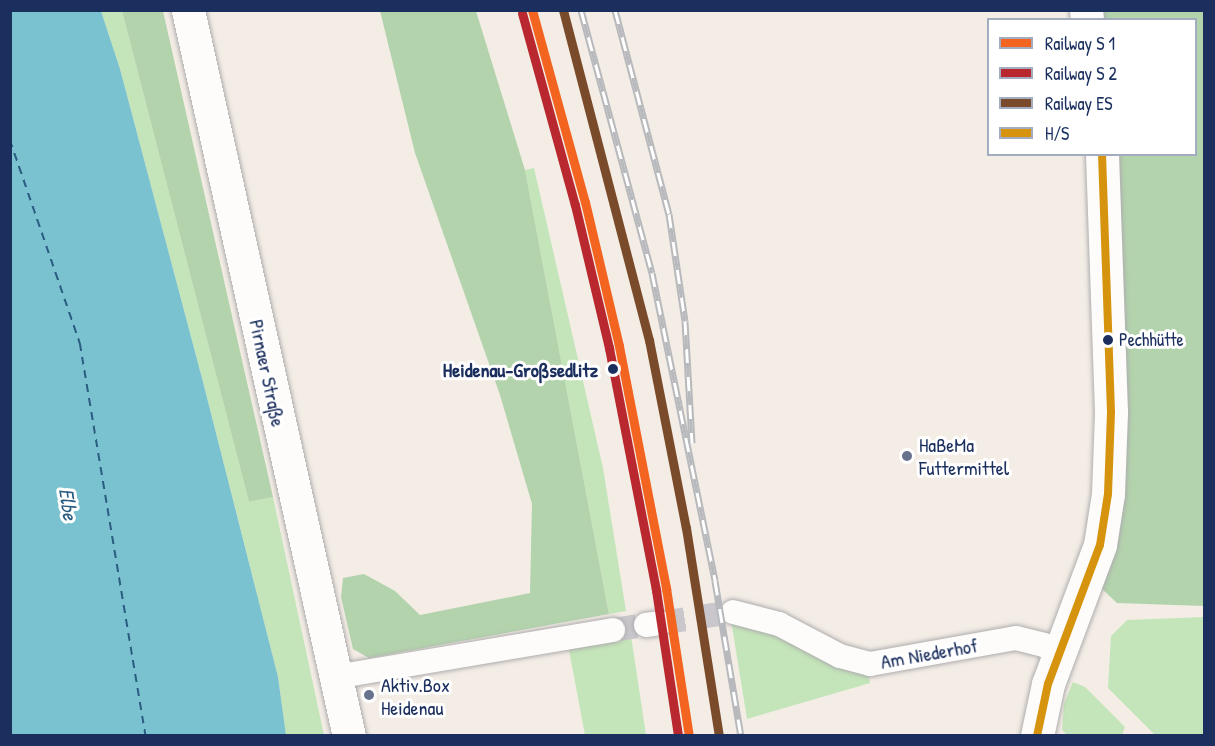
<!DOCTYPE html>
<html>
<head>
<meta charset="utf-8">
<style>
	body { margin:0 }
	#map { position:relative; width:1215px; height:746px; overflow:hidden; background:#f4ede6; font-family:"Patrick Hand",sans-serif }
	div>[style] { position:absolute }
	.green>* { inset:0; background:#c4e5b9 }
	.forest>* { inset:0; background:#b3d3ad }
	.water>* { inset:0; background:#7ac2cf }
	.ferry>* { height:1.5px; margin-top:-0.75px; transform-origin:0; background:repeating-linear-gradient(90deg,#2a5c82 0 8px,transparent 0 14px) }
	.street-tunnel>* { height:24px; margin-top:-12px; transform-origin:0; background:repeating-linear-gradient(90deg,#c9c7cb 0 24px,transparent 0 36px) }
	.roads { filter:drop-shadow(0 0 2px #aeadae) drop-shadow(0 0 2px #aeadae) }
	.street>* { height:24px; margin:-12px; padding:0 12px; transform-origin:12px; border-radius:12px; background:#fdfcfb }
	.secondary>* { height:33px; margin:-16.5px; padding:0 16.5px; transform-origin:16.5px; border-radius:16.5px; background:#fdfcfb }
	.rail>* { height:7px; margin-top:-3.5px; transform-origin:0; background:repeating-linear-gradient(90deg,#fff 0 14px,#b8b9bd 0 28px); box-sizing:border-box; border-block:2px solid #b8b9bd }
	.bus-1>* { height:8px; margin:-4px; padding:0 4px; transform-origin:4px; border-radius:4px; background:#d6940e }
	.rail-1>* { height:9px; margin:-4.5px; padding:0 4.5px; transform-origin:4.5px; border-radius:4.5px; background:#f36421 }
	.rail-2>* { height:9px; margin:-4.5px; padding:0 4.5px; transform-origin:4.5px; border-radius:4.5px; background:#b8282e }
	.rail-3>* { height:9px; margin:-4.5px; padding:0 4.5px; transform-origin:4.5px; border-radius:4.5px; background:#7a4b2a }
	.dots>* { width:16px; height:16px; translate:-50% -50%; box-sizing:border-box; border:3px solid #fff; border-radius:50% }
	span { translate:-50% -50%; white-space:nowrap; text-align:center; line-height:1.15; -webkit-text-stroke:6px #fff; paint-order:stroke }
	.bus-label { font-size:18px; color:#1b2f5e }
	.left { translate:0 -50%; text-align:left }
	.stop-label { font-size:20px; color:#1b2f5e; font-weight:700 }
	.right { translate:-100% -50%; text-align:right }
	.street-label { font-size:20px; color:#1b2f5e }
	.poi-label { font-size:20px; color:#1b2f5e }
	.water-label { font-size:21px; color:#2a5c82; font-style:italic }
	.frame { position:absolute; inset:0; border:12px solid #1b2f5e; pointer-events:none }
	.legend { position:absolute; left:987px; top:18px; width:210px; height:138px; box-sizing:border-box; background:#fff; border:2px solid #a4acbf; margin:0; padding:8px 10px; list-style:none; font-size:18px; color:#1b2f5e }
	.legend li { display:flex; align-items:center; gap:12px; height:30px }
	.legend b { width:30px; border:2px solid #a4acbf }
</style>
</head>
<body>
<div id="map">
	<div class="green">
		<i style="clip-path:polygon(101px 11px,122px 11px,249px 502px,273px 497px,324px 735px,286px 735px,278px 677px,203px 382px,120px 69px)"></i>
		<i style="clip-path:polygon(534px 168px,603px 468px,626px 611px,609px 614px,525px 170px)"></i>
		<i style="clip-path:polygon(1204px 617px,1204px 735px,1155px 735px,1108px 688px,1111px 636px,1127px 620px)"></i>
		<i style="clip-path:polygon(731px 620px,743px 620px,868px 672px,870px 683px,747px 719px)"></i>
		<i style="clip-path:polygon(631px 636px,646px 735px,585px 735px,568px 645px)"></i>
		<i style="clip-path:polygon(1073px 682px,1085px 687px,1125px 727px,1122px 735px,1067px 735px,1062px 730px,1064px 704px)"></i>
	</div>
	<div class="forest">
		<i style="clip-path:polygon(122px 11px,163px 11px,273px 497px,249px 502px)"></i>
		<i style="clip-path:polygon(380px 11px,476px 11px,525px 170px,609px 614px,369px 658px,353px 649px,341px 597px,343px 578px,364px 574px,395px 591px,420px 615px,530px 593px,532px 504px,500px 395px,415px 153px)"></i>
		<i style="clip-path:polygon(1104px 11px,1204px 11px,1204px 606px,1117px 603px,1102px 589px,1112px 549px,1117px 155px,1196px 154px,1196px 20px,1104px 19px)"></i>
	</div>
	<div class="water">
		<i style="clip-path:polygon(10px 11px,101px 11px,120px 69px,203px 382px,278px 677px,286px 735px,11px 735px)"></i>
	</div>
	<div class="ferry">
		<i style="left:10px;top:140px;width:215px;rotate:71deg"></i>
		<i style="left:80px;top:343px;width:399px;rotate:80.5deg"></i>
	</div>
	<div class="street-tunnel">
		<i style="left:661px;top:623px;width:73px;rotate:-8.7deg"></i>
		<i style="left:613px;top:630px;width:33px;rotate:-9deg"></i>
	</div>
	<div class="roads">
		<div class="street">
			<i style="left:733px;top:612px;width:48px;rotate:14.6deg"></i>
			<i style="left:779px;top:624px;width:69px;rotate:27.7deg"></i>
			<i style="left:840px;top:656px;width:31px;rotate:15deg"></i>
			<i style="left:870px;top:664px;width:148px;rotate:-10.1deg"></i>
			<i style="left:1016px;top:638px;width:29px;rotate:14deg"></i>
			<i style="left:1044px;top:645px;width:17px;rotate:31deg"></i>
			<i style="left:646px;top:625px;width:15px;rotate:-8deg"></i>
			<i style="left:335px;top:677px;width:282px;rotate:-9.6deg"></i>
		</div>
		<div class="secondary">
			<i style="left:188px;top:10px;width:744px;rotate:77.5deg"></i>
			<i style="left:1086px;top:10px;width:10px;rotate:84deg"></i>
			<i style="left:1037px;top:736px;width:53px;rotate:-78.1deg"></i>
			<i style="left:1048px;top:684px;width:148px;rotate:-69.5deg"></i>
			<i style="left:1100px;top:545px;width:52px;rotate:-81.1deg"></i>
			<i style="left:1108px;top:494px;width:82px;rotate:-87.9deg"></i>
			<i style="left:1111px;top:412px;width:258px;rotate:-92deg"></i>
		</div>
	</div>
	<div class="rail">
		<i style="left:581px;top:10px;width:272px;rotate:74.9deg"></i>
		<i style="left:652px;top:273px;width:314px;rotate:78.4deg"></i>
		<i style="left:715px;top:581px;width:157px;rotate:80.5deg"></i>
		<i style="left:615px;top:10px;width:211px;rotate:75.2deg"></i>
		<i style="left:669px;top:214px;width:108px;rotate:81.5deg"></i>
		<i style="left:685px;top:321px;width:122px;rotate:86.7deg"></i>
	</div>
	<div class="bus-1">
		<i style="left:1037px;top:736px;width:53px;rotate:-78.1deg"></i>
		<i style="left:1048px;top:684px;width:148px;rotate:-69.5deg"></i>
		<i style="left:1100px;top:545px;width:52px;rotate:-81.1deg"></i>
		<i style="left:1108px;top:494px;width:82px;rotate:-87.9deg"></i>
		<i style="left:1111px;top:412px;width:258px;rotate:-92deg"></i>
	</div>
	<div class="rail-1">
		<i style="left:532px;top:10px;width:199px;rotate:74.6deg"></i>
		<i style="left:585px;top:202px;width:148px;rotate:76.7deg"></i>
		<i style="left:619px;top:346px;width:247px;rotate:79deg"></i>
		<i style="left:666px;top:588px;width:150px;rotate:81.2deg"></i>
	</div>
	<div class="rail-2">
		<i style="left:522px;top:13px;width:199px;rotate:74.6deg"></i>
		<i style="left:575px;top:205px;width:147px;rotate:76.6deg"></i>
		<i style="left:609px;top:348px;width:247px;rotate:79deg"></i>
		<i style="left:656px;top:590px;width:148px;rotate:81.4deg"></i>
	</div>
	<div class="rail-3">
		<i style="left:563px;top:10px;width:341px;rotate:75.4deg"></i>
		<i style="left:649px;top:340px;width:192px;rotate:78.9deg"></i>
		<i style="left:686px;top:528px;width:211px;rotate:81deg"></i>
	</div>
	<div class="dots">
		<i style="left:1108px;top:340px;background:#1b2f5e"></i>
		<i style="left:613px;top:369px;background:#1b2f5e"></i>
		<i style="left:907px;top:456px;background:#67728e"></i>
		<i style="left:369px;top:695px;background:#67728e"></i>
	</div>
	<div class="bus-label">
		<span class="left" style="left:1119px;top:340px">Pechhütte</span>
	</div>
	<div class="stop-label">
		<span class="right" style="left:598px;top:369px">Heidenau-Großsedlitz</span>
	</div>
	<div class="street-label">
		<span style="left:268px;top:373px;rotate:78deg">Pirnaer Straße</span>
		<span style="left:929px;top:653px;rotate:-10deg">Am Niederhof</span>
	</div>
	<div class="poi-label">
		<span class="left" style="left:919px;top:456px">HaBeMa<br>Futtermittel</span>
		<span class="left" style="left:381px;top:696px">Aktiv.Box<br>Heidenau</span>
	</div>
	<div class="water-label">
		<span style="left:68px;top:504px;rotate:82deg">Elbe</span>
	</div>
	<div class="frame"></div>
	<ul class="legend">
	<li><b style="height:8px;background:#f36421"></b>Railway S 1</li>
	<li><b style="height:8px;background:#b8282e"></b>Railway S 2</li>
	<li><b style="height:8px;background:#7a4b2a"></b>Railway ES</li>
	<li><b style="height:8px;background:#d6940e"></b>H/S</li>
	</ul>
</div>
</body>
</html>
